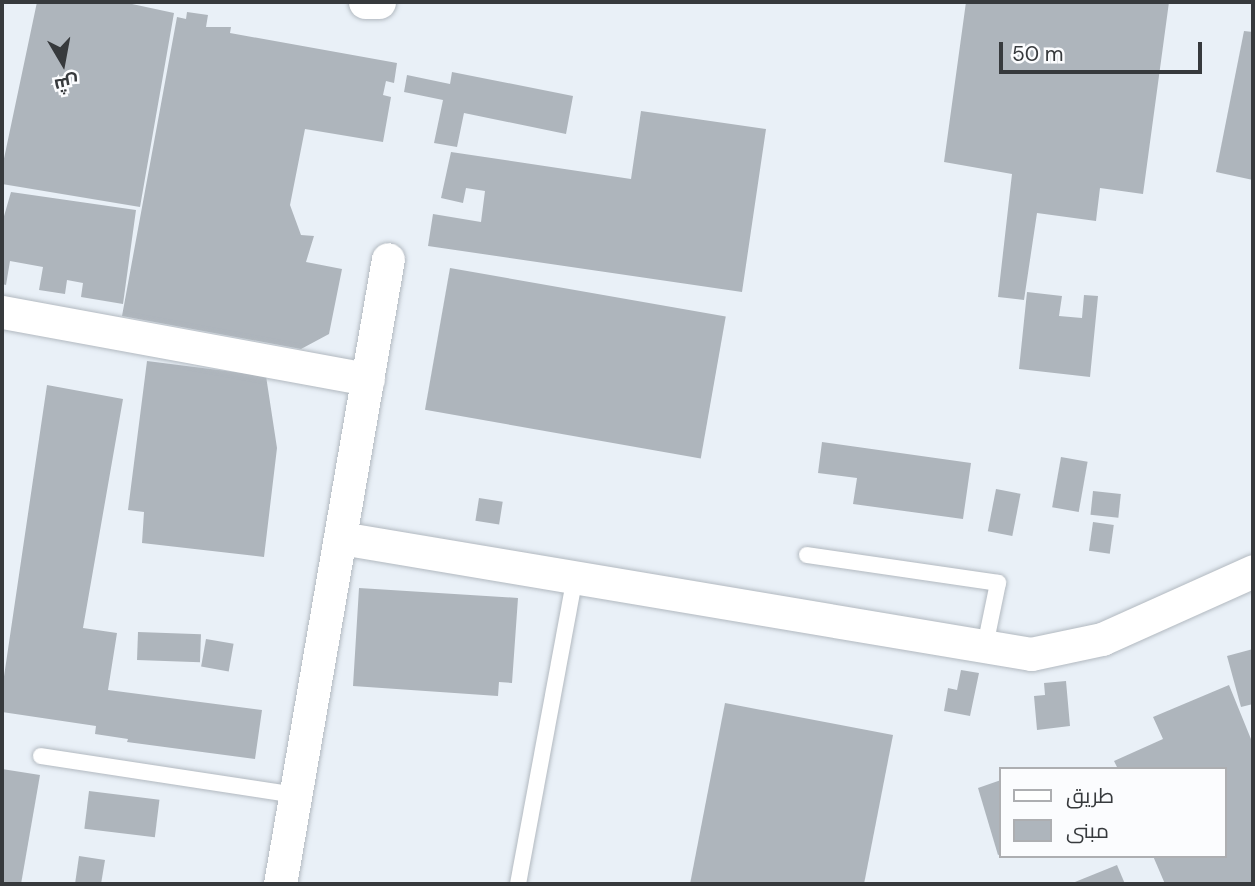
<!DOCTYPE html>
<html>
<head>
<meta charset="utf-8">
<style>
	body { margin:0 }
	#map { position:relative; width:1255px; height:886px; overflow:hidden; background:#e9f0f7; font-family:"DM Sans",Cairo,sans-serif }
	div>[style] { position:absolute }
	.building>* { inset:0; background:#aeb5bc; transform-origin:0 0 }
	.roads { filter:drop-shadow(0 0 2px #b2b9c0) drop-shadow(0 0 2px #b2b9c0) }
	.service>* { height:16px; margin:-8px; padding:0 8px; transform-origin:8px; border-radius:8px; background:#fff }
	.minor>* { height:33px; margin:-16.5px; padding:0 16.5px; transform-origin:16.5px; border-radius:16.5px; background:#fff }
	span { translate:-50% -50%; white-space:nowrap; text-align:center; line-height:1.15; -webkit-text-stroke:5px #fbfcfe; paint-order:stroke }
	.frame { position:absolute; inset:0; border:4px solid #373a3d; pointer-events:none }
	.legend { position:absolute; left:999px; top:767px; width:228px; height:91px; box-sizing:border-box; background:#fbfcfe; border:2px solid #adaeb1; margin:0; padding:9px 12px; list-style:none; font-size:21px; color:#373a3d }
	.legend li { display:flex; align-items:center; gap:14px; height:35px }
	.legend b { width:35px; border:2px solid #adaeb1 }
	.north { position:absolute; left:28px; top:28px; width:70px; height:70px; -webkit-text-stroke:5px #fbfcfe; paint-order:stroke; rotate:170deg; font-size:19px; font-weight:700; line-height:28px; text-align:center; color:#373a3d }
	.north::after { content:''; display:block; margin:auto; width:24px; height:32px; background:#373a3d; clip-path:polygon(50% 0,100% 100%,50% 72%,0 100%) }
	.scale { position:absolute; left:999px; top:42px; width:203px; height:32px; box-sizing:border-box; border:4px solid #373a3d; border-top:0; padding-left:9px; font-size:21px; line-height:24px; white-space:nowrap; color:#373a3d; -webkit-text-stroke:5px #fbfcfe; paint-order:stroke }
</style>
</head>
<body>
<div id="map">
	<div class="building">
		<i style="clip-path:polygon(37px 2px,133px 2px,132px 4px,174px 13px,140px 207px,2px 184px,2px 168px)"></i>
		<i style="clip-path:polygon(966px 2px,1169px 2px,1143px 194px,1100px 188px,1096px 221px,1037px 213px,1024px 300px,998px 297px,1012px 174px,944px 162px)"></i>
		<i style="clip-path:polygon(187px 12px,208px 15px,206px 27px,231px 27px,230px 33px,397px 63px,394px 83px,386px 81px,383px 95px,391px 97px,383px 142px,305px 129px,290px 205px,301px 235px,314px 236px,306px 262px,342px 269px,329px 334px,301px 349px,122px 316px,177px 17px,186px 19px)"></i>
		<i style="clip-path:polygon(1244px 31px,1253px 32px,1253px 180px,1216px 172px)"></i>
		<i style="clip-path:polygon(452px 72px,573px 96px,566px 134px,464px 113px,457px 147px,434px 143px,443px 100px,404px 92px,407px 75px,450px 84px)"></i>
		<i style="clip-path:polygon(641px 111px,766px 129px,742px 292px,428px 246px,433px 214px,481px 222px,485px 191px,466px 188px,463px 203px,441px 198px,451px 152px,631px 179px)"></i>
		<i style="clip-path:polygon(11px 192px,136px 210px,123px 304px,81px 297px,83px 283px,67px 280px,65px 294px,39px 290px,43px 267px,10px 261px,6px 285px,2px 284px,2px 223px)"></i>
		<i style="left:450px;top:268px;width:280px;height:144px;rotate:10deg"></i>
		<i style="clip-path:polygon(1027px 292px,1062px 296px,1059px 316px,1082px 318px,1084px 295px,1098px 296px,1090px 377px,1019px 369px)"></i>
		<i style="clip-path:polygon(147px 361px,266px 376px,277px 448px,264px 557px,142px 543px,144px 512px,128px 510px)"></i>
		<i style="clip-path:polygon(47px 385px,123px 399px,83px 628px,117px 633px,108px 690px,262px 710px,255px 759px,127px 742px,128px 739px,95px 734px,96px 726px,2px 712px,2px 690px)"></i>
		<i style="clip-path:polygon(822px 442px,971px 463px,963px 519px,853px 504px,857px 478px,818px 473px)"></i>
		<i style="left:1061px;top:457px;width:27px;height:51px;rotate:10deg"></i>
		<i style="left:996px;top:489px;width:25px;height:43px;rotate:11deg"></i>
		<i style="left:1093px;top:491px;width:28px;height:24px;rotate:6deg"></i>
		<i style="left:479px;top:498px;width:24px;height:23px;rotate:9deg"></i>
		<i style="left:1093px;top:522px;width:21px;height:29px;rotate:8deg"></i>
		<i style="clip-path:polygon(359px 588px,518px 598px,512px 683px,499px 682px,498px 696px,353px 686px)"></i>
		<i style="left:138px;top:632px;width:63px;height:28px;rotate:2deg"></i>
		<i style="left:206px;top:639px;width:28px;height:28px;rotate:10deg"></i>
		<i style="clip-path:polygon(1253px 649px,1253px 704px,1241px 707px,1227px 656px)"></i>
		<i style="clip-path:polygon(961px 670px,979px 673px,970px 716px,944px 711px,948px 688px,957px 690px)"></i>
		<i style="clip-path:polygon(1066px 681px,1070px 726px,1037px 730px,1034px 696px,1045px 695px,1044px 683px)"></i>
		<i style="clip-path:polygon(1229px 685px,1253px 744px,1253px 884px,1165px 884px,1153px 856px,1225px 856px,1225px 769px,1118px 769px,1114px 761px,1163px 739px,1153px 717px)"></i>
		<i style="clip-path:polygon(725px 703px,893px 735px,864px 884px,690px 884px)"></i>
		<i style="clip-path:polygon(2px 769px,40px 775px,21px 884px,2px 884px)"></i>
		<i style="clip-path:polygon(1001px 780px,1001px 854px,998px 855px,978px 788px)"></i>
		<i style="left:89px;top:791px;width:71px;height:38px;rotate:7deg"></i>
		<i style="clip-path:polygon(79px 856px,105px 860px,101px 884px,75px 884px)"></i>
		<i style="clip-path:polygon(1117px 865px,1125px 884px,1070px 884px)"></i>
	</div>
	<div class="roads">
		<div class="service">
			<i style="left:807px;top:555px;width:193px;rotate:8.3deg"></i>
			<i style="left:998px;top:583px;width:64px;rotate:101.7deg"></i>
			<i style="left:41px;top:756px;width:258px;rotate:8.7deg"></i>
			<i style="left:518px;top:884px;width:312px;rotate:-79.5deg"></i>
		</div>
		<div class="minor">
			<i style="left:365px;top:2px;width:14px"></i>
			<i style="left:2px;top:312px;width:372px;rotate:10.4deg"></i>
			<i style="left:341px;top:538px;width:700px;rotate:9.54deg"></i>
			<i style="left:1031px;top:654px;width:73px;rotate:-11.9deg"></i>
			<i style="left:1102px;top:639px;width:166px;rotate:-24.2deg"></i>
			<i style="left:280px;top:884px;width:634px;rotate:-80.2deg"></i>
		</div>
	</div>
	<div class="frame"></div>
	<ul class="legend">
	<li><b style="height:9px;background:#fff"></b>طريق</li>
	<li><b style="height:19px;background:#aeb5bc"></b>مبنى</li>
	</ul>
	<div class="north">ش</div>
	<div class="scale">50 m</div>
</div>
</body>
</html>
